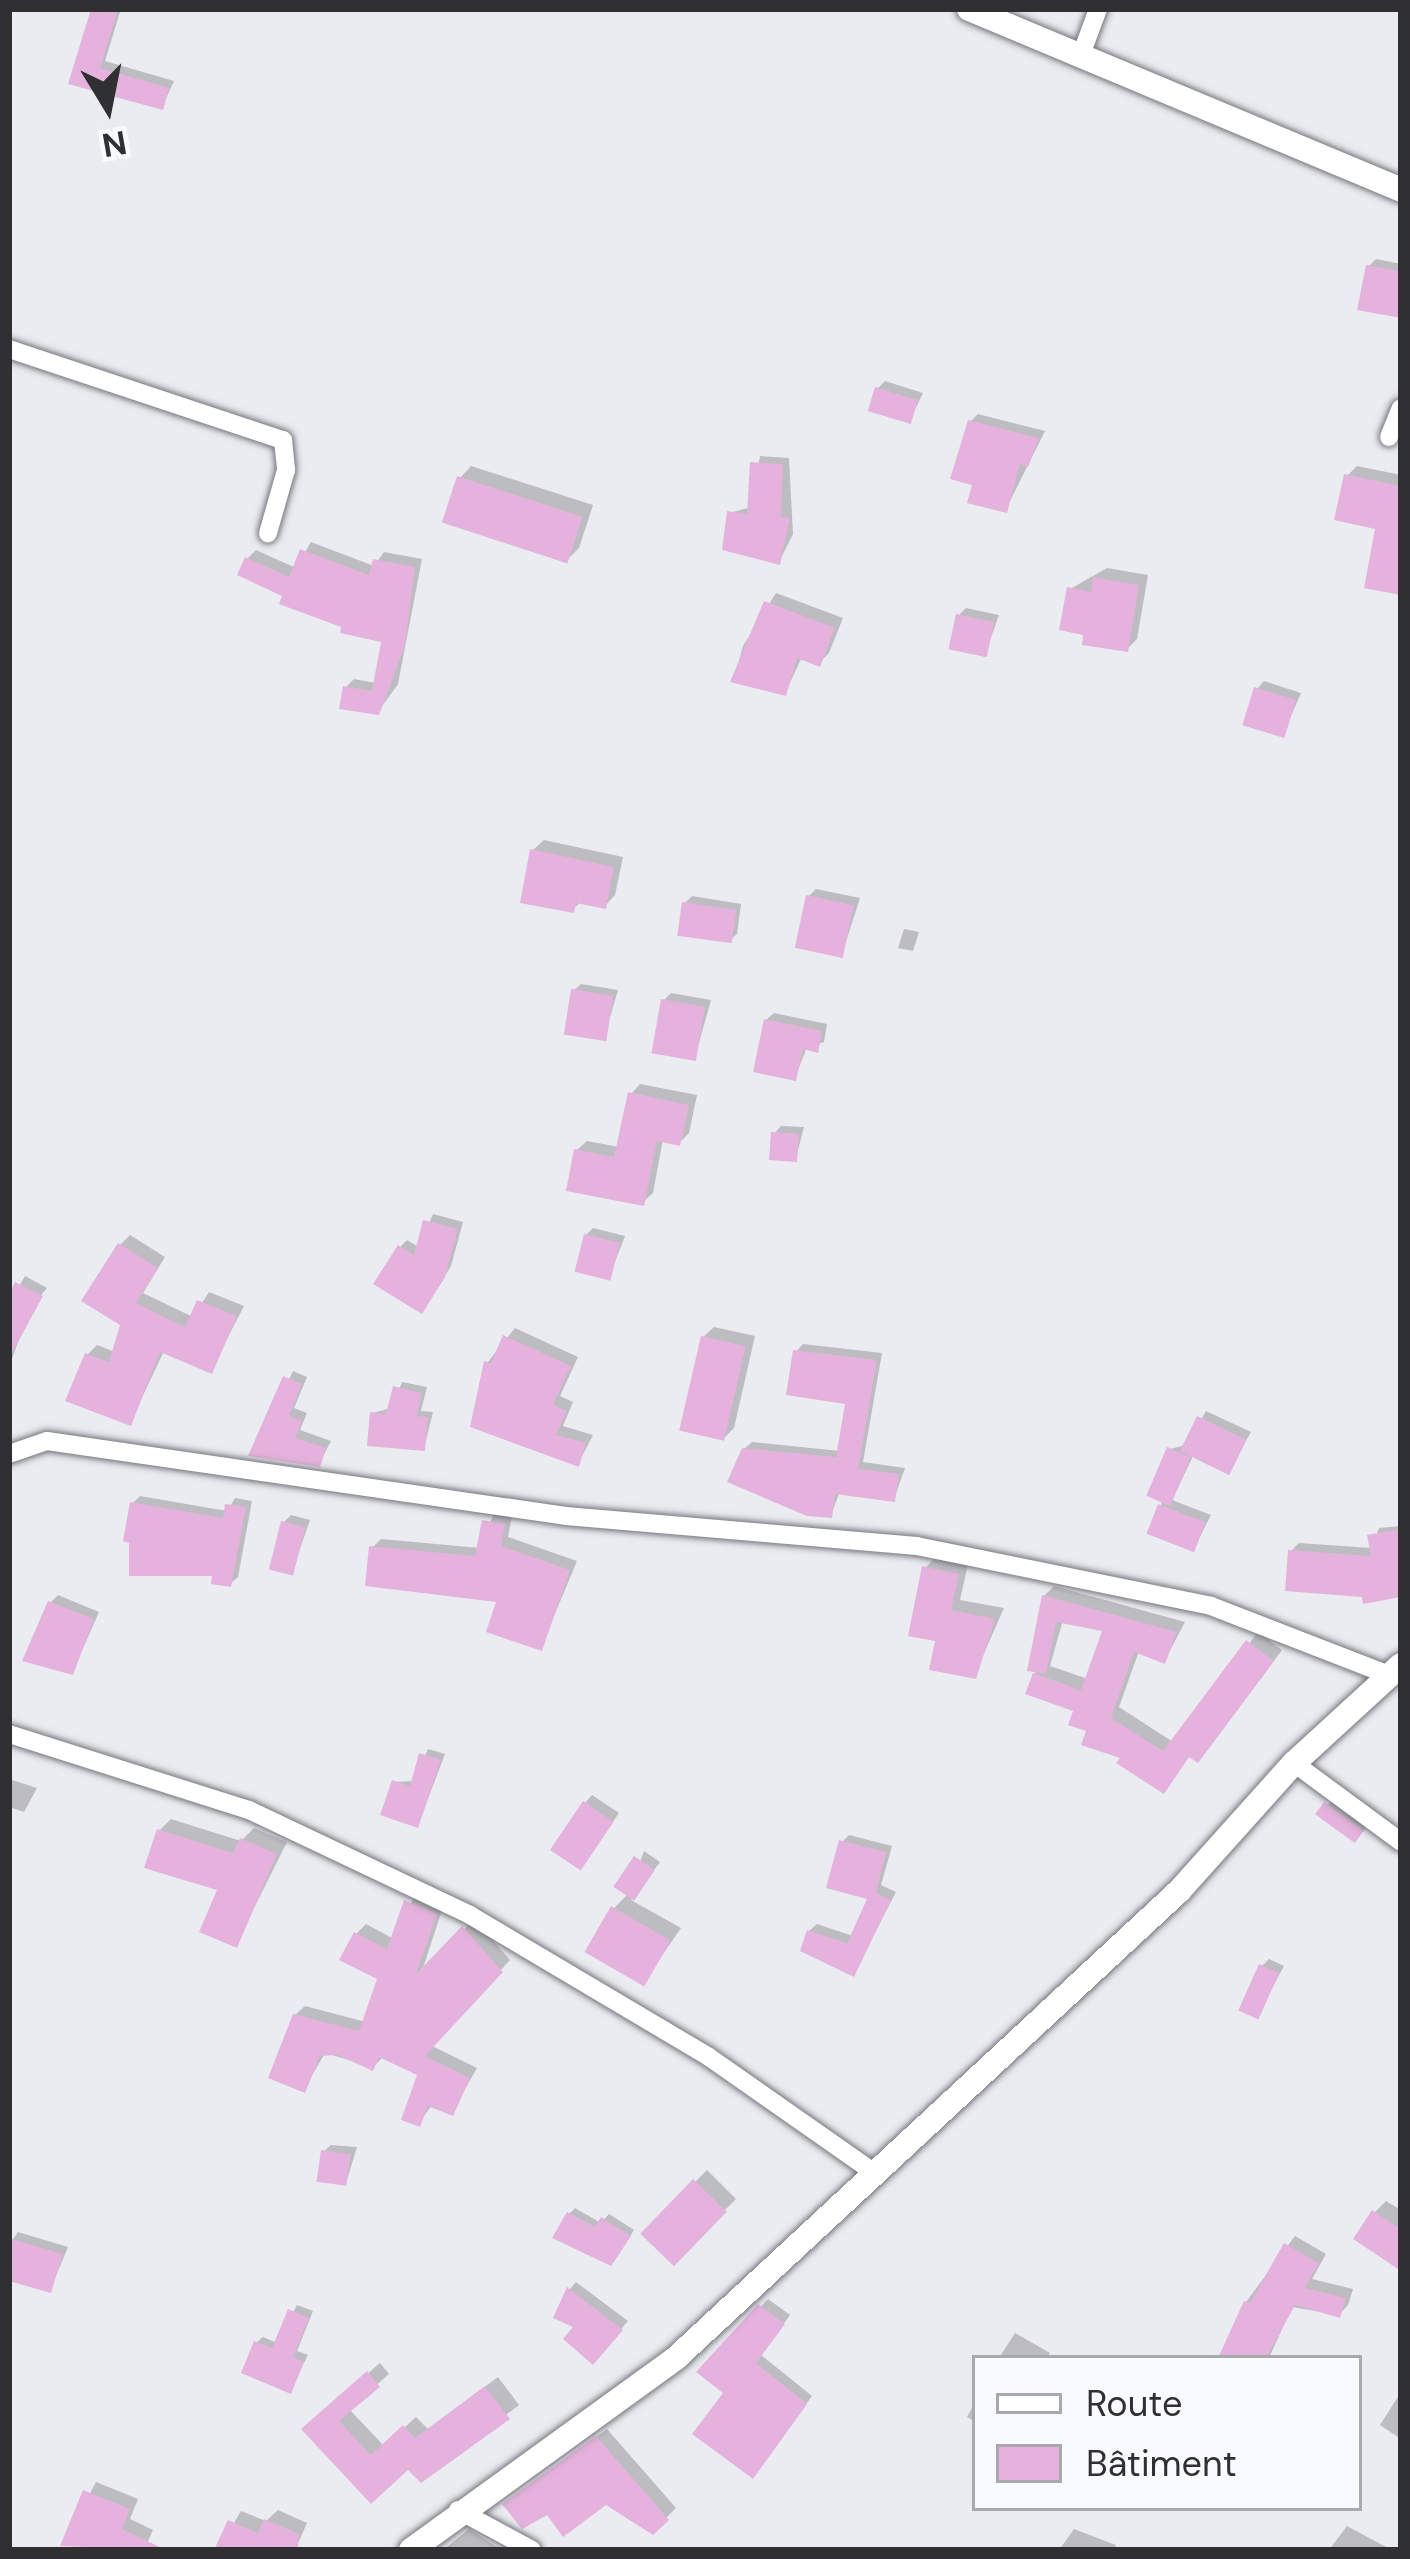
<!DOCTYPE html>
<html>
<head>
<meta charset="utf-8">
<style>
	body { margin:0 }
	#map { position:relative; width:1410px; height:2559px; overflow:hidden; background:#ebecf2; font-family:"DM Sans",sans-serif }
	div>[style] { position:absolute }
	.shadow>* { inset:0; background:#0003; transform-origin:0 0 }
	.building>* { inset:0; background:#e4b2dc; transform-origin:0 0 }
	.roads { filter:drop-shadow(0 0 3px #76777d) drop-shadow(0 0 3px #76777d) }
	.minor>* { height:18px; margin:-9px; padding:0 9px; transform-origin:9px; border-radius:9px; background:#fff }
	.tertiary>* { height:24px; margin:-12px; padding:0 12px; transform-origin:12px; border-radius:12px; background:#fff }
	span { translate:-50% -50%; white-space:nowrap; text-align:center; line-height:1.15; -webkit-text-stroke:10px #f9faff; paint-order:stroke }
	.frame { position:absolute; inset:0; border:12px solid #303032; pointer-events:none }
	.legend { position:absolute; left:972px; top:2355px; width:390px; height:156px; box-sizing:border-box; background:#f9faff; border:3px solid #a9a9ad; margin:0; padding:15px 21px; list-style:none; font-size:36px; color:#303032 }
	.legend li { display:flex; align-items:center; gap:24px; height:60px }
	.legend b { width:60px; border:3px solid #a9a9ad }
	.north { position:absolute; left:48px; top:48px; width:120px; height:120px; -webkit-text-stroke:9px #f9faff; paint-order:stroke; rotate:170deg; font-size:33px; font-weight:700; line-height:48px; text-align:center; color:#303032 }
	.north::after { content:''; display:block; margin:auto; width:42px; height:54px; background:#303032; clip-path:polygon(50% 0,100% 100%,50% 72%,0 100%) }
</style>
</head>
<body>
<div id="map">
	<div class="shadow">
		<i style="clip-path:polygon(94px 9px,121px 9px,105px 61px,174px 81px,162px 107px,71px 82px)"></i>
		<i style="clip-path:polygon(1376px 259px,1401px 264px,1401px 315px,1368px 267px)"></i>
		<i style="clip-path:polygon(885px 381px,923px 393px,909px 422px,878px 388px)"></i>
		<i style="clip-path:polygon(978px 414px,1045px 431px,1006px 509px,976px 483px,971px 421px)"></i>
		<i style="clip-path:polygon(760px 456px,789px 458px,793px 534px,779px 562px,729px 513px,751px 507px)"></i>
		<i style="clip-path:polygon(471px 466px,593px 505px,579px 548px,568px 559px,460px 478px)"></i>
		<i style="clip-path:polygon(1357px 466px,1401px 475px,1401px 594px,1378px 526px,1347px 476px)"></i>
		<i style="clip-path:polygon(311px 542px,374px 566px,384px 552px,422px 559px,398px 684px,378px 712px,346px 687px,354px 679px,376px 683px,384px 640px,286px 594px,248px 558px,256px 550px,296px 568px)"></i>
		<i style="clip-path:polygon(1107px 568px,1148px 575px,1137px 639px,1127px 649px,1070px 589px)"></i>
		<i style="clip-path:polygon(776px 593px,843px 618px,829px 653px,819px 663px,802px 657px,785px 693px,734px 679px,743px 646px)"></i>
		<i style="clip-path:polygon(966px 608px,999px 615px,985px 654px,958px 616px)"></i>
		<i style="clip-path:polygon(1264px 681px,1301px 693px,1283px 734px,1257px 689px)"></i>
		<i style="clip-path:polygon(544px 840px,623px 857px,615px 895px,605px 906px,582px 901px,573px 909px,533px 850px)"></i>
		<i style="clip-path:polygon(816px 889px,860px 898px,842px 954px,809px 896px)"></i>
		<i style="clip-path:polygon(692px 896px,741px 904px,737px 934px,729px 941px,684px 904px)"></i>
		<i style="clip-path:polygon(904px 929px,919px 932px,913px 951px,898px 948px)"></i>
		<i style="clip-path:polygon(581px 984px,618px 990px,604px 1038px,573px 991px)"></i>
		<i style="clip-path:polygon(671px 993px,711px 1000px,695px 1057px,664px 1000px)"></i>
		<i style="clip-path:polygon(774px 1013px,827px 1024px,824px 1042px,807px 1047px,795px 1078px,766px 1020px)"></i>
		<i style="clip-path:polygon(640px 1084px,697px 1095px,689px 1133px,679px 1143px,663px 1139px,653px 1193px,643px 1202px,577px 1150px,587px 1141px,619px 1147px,631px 1094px)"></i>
		<i style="clip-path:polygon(781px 1126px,804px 1127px,796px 1158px,774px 1134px)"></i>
		<i style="clip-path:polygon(433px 1214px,463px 1222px,451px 1266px,428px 1303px,400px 1247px,407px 1240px,419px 1247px)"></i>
		<i style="clip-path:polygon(593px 1228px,625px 1236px,609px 1277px,586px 1235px)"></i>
		<i style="clip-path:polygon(130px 1235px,165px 1257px,143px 1293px,193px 1317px,209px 1292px,244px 1306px,211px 1370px,164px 1351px,130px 1423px,87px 1355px,97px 1345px,115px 1352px,124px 1324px,120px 1245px)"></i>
		<i style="clip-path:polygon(25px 1276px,47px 1288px,30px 1309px,9px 1367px,9px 1304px)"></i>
		<i style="clip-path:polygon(714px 1327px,755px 1336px,734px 1428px,723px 1439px,703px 1337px)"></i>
		<i style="clip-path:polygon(515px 1328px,578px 1357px,560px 1396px,573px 1402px,563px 1426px,593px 1435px,578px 1464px,487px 1363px)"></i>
		<i style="clip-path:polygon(803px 1344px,882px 1353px,863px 1462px,905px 1468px,894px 1499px,840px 1491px,831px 1515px,744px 1449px,752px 1442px,840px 1451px,848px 1401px,796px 1352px)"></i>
		<i style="clip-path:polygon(293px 1371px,307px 1377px,294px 1408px,307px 1413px,300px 1430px,331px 1441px,319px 1464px,253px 1454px)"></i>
		<i style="clip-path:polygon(402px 1382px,427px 1387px,421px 1411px,433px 1412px,424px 1448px,373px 1413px,391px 1408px)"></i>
		<i style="clip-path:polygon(1206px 1411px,1251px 1432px,1229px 1470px,1194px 1454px,1172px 1500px,1211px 1515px,1193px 1550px,1161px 1506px,1170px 1449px,1186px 1445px)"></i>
		<i style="clip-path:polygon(140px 1496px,227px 1511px,235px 1498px,252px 1501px,238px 1577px,230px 1584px,133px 1503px)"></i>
		<i style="clip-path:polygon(494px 1513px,512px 1516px,508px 1537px,577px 1561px,541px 1647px,500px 1600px,372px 1548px,381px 1539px,480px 1548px)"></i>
		<i style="clip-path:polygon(291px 1515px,310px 1520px,292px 1572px,284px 1522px)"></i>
		<i style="clip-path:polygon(1401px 1526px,1401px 1594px,1364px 1594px,1291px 1551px,1299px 1543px,1372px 1548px,1379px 1528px)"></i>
		<i style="clip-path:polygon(936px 1557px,968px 1564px,960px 1600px,1004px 1608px,974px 1676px,938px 1639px,925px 1568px)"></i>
		<i style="clip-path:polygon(evenodd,1054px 1586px,1185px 1622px,1165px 1660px,1139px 1651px,1119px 1707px,1173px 1742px,1258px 1632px,1282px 1650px,1208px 1749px,1191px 1754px,1164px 1790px,1035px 1674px,1044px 1596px,1054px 1586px,1063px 1620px,1106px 1628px,1088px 1679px,1050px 1666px,1063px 1620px)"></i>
		<i style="clip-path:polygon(58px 1595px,99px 1612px,73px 1671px,51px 1602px)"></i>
		<i style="clip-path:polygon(428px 1749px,445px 1754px,418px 1825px,395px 1782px,414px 1781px)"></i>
		<i style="clip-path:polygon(9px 1779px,37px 1788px,24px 1812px,9px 1807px)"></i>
		<i style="clip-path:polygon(592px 1795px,619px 1813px,587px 1860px,585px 1803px)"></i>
		<i style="left:1334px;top:1797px;width:44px;height:11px;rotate:37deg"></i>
		<i style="clip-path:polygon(171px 1819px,241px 1841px,254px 1828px,287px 1842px,236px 1944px,221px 1888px,159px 1831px)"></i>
		<i style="clip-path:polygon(849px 1835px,892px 1846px,881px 1885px,896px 1892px,854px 1973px,809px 1931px,817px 1924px,853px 1936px,872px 1897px,842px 1842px)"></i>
		<i style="clip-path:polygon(644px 1851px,660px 1862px,631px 1900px,681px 1928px,643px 1983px,614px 1908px,629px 1893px)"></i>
		<i style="clip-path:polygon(416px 1892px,444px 1904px,421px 1974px,474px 1919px,510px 1960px,432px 2046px,477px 2068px,452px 2112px,432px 2105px,419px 2123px,421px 2074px,382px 2058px,373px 2067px,325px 2053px,304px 2089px,295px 2015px,305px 2006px,366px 2022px,381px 1978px,356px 1934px,366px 1924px,394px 1939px)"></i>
		<i style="clip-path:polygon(1269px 1959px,1284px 1966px,1257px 2016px,1262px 1966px)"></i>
		<i style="clip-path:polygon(331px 2145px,357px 2147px,346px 2183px,323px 2152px)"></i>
		<i style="left:707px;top:2170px;width:41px;height:89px;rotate:45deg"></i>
		<i style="clip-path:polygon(1386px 2201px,1401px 2210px,1401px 2267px,1375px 2212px)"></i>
		<i style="clip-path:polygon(575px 2208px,601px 2223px,609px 2214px,634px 2230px,617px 2257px,569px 2214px)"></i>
		<i style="clip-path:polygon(18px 2232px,68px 2247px,50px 2290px,9px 2278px,9px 2245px)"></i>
		<i style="clip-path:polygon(1295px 2236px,1326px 2254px,1312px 2279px,1353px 2289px,1348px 2305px,1339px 2315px,1292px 2307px,1269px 2358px,1221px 2358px,1246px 2302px)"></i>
		<i style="clip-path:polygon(576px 2282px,628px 2321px,600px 2354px,578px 2326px,570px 2289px)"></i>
		<i style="clip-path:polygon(768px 2299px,790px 2315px,761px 2355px,812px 2396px,760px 2468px,728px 2392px,700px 2372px)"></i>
		<i style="clip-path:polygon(297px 2305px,313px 2311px,297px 2351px,308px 2355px,290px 2390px,256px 2343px,263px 2337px,277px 2343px)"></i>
		<i style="clip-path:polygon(1015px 2333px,1050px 2353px,1047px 2358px,999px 2358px)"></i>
		<i style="clip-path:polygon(380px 2363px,389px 2374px,349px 2409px,384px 2446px,416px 2417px,428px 2429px,498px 2377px,519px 2405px,422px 2479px,408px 2465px,371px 2500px,316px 2418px)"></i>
		<i style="clip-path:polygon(1401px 2392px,1401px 2439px,1380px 2425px)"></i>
		<i style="clip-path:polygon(975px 2402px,975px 2421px,967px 2417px)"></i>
		<i style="clip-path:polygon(607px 2429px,676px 2508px,653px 2531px,606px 2501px,547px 2511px,526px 2527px,506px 2504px)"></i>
		<i style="clip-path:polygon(96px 2482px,138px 2499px,130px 2519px,153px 2530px,144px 2550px,64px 2544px)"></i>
		<i style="clip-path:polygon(278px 2510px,307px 2523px,295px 2550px,218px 2550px,241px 2511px,266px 2521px)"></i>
		<i style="clip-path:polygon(1347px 2526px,1390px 2549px,1329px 2550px)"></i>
		<i style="clip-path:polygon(469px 2529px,502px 2550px,443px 2550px)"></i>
		<i style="clip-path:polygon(1074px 2529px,1116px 2545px,1114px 2550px,1059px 2550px)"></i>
	</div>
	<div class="building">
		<i style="clip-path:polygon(91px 9px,117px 13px,100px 68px,169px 88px,163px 110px,68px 84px)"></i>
		<i style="clip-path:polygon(1366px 265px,1401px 271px,1401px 318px,1357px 310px)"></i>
		<i style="left:875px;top:387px;width:45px;height:25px;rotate:17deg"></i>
		<i style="clip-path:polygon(968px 420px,1039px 438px,1028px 467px,1020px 464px,1007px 513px,967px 503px,972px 485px,950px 479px)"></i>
		<i style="clip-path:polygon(750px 462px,783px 464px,781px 517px,790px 518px,780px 565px,722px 550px,727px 511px,747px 514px)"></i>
		<i style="clip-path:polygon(1344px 474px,1401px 486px,1401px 595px,1364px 588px,1375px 529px,1334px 520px)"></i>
		<i style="left:457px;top:476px;width:132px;height:49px;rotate:18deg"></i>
		<i style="clip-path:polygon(300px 549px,369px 575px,373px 559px,415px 567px,405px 645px,379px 715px,339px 709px,343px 686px,372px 691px,381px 642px,340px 633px,341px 627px,279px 604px,282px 596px,237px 575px,245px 557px,289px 577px)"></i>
		<i style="clip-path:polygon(1093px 577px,1139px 585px,1128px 652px,1082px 645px,1083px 635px,1059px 630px,1067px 587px,1091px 592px)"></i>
		<i style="clip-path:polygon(764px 601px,835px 628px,820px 667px,797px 658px,786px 696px,730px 682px)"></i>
		<i style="left:956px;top:614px;width:39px;height:36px;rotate:12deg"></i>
		<i style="left:1254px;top:687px;width:44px;height:40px;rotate:17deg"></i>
		<i style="clip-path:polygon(530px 849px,614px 867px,606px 909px,576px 903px,574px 913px,520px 903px)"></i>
		<i style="left:806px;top:895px;width:49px;height:54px;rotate:12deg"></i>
		<i style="left:682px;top:902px;width:55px;height:34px;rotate:8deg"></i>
		<i style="left:571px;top:989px;width:43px;height:46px;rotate:9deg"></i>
		<i style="left:661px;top:999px;width:45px;height:55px;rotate:10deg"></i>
		<i style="clip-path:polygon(764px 1019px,822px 1031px,818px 1053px,803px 1049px,796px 1081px,753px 1072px)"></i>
		<i style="clip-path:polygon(628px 1092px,689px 1105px,680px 1146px,657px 1141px,644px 1206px,566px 1191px,574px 1149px,614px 1157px)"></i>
		<i style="left:771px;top:1132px;width:28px;height:28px;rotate:4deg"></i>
		<i style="clip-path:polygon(423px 1220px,458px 1229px,445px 1277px,422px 1314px,373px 1284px,398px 1245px,414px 1255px)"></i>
		<i style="left:584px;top:1234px;width:37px;height:39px;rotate:14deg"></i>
		<i style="clip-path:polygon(118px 1243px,158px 1268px,136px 1303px,185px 1327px,197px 1300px,237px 1316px,212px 1374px,160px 1352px,131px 1426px,65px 1401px,85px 1353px,109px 1362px,120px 1325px,81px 1301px)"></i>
		<i style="clip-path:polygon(15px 1282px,43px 1296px,12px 1353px,9px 1294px)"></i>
		<i style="clip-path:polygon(503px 1335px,571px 1366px,553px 1405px,567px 1411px,556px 1435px,586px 1443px,579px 1467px,470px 1427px,484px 1361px,491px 1363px)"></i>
		<i style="left:701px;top:1336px;width:46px;height:97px;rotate:13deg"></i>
		<i style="clip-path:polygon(793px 1350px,877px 1360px,858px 1469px,899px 1474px,895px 1502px,835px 1494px,832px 1518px,807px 1516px,727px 1482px,742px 1448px,836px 1457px,845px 1404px,786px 1395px)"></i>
		<i style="clip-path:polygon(283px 1376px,302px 1384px,289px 1415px,302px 1421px,295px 1438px,326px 1448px,320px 1467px,248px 1456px)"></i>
		<i style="clip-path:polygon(393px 1386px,422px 1393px,417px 1416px,428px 1417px,425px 1451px,367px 1446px,370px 1412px,386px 1414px)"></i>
		<i style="left:1197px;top:1416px;width:55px;height:39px;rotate:26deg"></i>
		<i style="left:1167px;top:1447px;width:26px;height:53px;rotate:23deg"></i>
		<i style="clip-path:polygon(130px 1502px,223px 1518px,225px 1504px,246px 1507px,231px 1587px,211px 1584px,212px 1576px,129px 1576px,129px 1543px,123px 1541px)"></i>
		<i style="left:1158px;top:1504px;width:51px;height:32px;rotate:21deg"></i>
		<i style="clip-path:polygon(482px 1520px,505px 1524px,501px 1546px,570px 1570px,542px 1651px,486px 1632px,496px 1602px,365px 1586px,369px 1546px,475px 1556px)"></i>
		<i style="left:281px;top:1521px;width:25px;height:50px;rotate:14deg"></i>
		<i style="clip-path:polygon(1401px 1529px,1401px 1597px,1363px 1604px,1362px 1597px,1285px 1591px,1288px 1550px,1371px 1556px,1367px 1535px)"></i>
		<i style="clip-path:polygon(922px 1566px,959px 1574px,951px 1610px,995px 1619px,976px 1679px,929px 1670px,935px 1641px,908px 1636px)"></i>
		<i style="clip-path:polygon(1042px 1595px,1177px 1632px,1165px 1664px,1134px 1652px,1111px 1718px,1163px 1751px,1246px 1640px,1274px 1661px,1198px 1763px,1189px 1757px,1164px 1794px,1116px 1763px,1120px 1758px,1081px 1745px,1086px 1731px,1068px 1725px,1073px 1711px,1025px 1694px,1033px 1673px,1081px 1690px,1102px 1631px,1056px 1622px,1046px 1674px,1027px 1671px)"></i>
		<i style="clip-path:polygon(48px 1601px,94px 1619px,73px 1675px,22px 1661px)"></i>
		<i style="clip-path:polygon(419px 1753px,441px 1760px,418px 1828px,380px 1815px,392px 1780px,410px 1786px)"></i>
		<i style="left:583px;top:1801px;width:37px;height:59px;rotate:34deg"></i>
		<i style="left:1324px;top:1802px;width:49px;height:15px;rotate:36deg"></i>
		<i style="clip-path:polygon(157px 1829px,233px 1853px,240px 1838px,277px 1854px,237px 1948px,199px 1932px,217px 1890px,144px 1868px)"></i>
		<i style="clip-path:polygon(839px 1840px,886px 1852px,876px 1893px,891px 1900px,854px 1977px,800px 1951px,807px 1930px,847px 1943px,867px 1899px,826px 1888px)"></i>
		<i style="left:634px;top:1856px;width:25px;height:37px;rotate:34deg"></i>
		<i style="clip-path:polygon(404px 1900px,437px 1914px,416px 1974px,462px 1926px,503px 1972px,425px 2056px,470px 2078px,453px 2116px,428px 2106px,420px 2127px,401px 2120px,417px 2075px,379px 2057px,373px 2071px,338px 2055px,320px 2056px,305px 2093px,268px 2078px,293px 2014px,359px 2031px,377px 1979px,339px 1960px,354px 1932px,387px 1949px)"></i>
		<i style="left:611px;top:1906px;width:69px;height:53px;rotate:30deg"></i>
		<i style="left:1259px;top:1964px;width:22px;height:51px;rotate:24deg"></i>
		<i style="left:321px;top:2150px;width:30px;height:32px;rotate:8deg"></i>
		<i style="left:693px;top:2179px;width:47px;height:76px;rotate:44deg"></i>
		<i style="clip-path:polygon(1372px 2210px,1401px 2229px,1401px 2271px,1353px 2239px)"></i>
		<i style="clip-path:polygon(567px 2212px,595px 2227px,601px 2217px,631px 2236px,611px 2266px,552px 2238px)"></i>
		<i style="clip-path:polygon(9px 2238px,63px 2254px,51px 2293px,9px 2281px)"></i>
		<i style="clip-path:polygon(1284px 2243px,1319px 2263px,1305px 2288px,1346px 2298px,1340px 2318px,1295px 2305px,1266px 2358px,1218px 2358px,1244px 2301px,1250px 2303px)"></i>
		<i style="clip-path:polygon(567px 2287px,623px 2330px,593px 2365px,563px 2339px,573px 2327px,553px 2318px)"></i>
		<i style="clip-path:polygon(758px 2304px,785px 2324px,756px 2363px,807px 2404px,753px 2479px,692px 2434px,723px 2393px,696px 2372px)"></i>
		<i style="clip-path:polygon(288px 2309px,309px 2318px,293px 2357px,304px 2362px,291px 2394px,241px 2373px,254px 2341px,272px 2348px)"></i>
		<i style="clip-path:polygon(367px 2371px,380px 2387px,339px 2421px,371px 2455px,403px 2425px,415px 2438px,485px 2386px,510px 2419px,421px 2483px,408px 2470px,371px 2504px,301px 2429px)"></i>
		<i style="clip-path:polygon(596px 2436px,669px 2520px,653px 2535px,606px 2505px,563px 2537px,547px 2515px,522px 2529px,502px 2504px)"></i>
		<i style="clip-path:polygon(83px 2490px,130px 2509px,122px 2529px,166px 2550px,60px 2546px)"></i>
		<i style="clip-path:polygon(264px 2519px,299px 2534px,298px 2550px,214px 2550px,228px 2520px,258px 2533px)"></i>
	</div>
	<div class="roads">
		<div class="minor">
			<i style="left:1081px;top:55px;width:49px;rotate:-69.7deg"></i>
			<i style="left:9px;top:349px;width:289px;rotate:18.4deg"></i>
			<i style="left:283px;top:440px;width:30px;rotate:84deg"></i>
			<i style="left:286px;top:470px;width:66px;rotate:105.9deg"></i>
			<i style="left:1389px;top:437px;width:31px;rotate:-68deg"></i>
			<i style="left:9px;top:1454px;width:40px;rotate:-18.9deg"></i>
			<i style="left:47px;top:1441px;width:524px;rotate:8.22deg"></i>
			<i style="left:566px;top:1516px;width:352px;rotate:4.9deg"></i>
			<i style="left:917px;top:1546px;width:300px;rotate:11.5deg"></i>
			<i style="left:1211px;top:1606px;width:188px;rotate:21.2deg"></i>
			<i style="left:9px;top:1734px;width:252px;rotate:17.6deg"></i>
			<i style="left:249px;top:1810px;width:245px;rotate:25.4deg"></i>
			<i style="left:470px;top:1915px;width:278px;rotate:30.7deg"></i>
			<i style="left:709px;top:2057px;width:200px;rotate:35deg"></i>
			<i style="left:1294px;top:1763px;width:133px;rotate:36.4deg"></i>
			<i style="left:458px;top:2510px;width:84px;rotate:28.4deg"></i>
		</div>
		<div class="tertiary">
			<i style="left:969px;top:9px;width:468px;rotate:22.7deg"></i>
			<i style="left:411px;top:2550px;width:327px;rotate:-35.9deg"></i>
			<i style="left:676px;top:2358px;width:686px;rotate:-42.87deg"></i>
			<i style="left:1179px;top:1891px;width:172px;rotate:-48.1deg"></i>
			<i style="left:1294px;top:1763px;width:145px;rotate:-42.5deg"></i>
		</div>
	</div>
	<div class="frame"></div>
	<ul class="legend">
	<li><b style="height:15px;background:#fff"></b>Route</li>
	<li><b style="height:33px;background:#e4b2dc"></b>Bâtiment</li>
	</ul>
	<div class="north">N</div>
</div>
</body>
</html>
